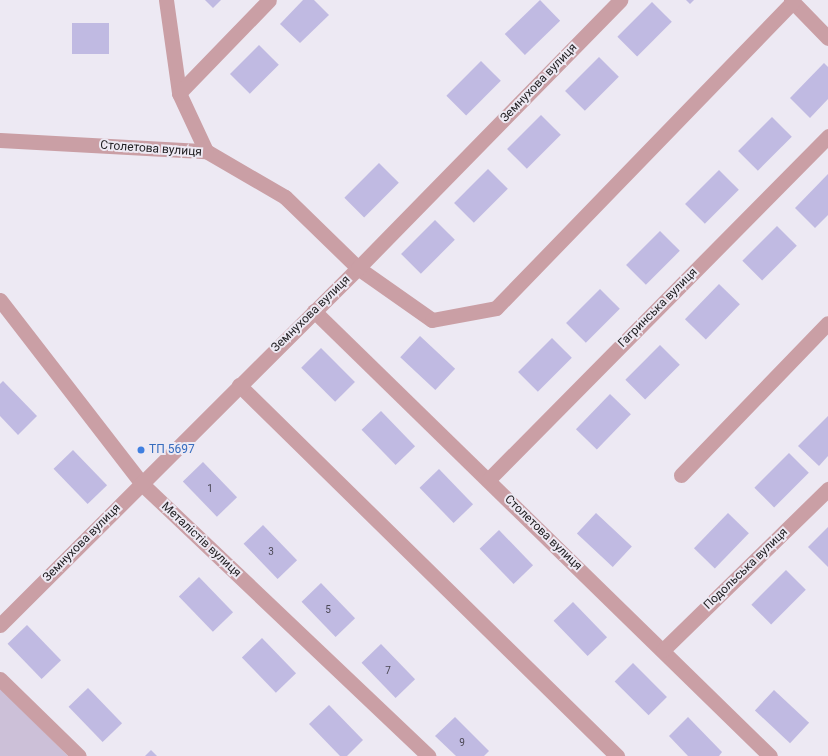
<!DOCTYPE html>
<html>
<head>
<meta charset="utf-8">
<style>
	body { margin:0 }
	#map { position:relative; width:828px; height:756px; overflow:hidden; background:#ede9f3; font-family:Roboto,sans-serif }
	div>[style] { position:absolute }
	.green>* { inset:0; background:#ccc0d8 }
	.building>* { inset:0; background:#c0bae2; transform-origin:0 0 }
	.street>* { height:15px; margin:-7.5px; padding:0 7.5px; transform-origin:7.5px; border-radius:7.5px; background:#ca9fa5 }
	.dots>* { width:11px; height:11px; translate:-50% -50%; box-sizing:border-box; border:2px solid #ede9f3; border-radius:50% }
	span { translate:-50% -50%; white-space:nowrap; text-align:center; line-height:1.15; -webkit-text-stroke:4px #ede9f3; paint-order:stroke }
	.number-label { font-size:10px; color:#4b4854 }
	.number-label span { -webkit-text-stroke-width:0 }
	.street-label { font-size:12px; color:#242225 }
	.shop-label { font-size:12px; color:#366cbe }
	.left { translate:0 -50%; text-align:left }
</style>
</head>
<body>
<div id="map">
	<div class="green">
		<i style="clip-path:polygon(0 688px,68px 756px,0 756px)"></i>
	</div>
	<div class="building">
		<i style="clip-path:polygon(205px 0,221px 0,213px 8px)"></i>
		<i style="clip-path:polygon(303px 0,314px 0,329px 15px,300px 43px,280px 24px)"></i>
		<i style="left:540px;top:0;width:29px;height:49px;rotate:46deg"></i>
		<i style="clip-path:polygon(686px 0,694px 0,690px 4px)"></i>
		<i style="left:652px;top:2px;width:28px;height:49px;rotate:45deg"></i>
		<i style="left:72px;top:23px;width:37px;height:31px"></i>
		<i style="left:259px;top:45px;width:28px;height:41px;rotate:45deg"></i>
		<i style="left:599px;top:57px;width:28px;height:48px;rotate:45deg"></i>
		<i style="left:481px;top:61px;width:28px;height:49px;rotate:45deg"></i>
		<i style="clip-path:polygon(824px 63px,828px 67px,828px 99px,810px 118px,790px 98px)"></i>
		<i style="left:541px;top:115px;width:28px;height:48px;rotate:45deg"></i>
		<i style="left:772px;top:117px;width:28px;height:48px;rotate:45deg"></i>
		<i style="left:379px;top:163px;width:28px;height:49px;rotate:45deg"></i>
		<i style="left:488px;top:169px;width:28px;height:48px;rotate:45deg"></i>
		<i style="left:719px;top:170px;width:28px;height:48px;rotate:45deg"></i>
		<i style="clip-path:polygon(828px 174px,828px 215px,815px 228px,795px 208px)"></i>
		<i style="left:435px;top:220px;width:28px;height:48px;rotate:45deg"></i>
		<i style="left:777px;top:226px;width:28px;height:49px;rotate:45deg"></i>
		<i style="left:660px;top:231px;width:28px;height:48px;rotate:45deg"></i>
		<i style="left:719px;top:284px;width:29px;height:49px;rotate:44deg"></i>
		<i style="left:600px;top:289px;width:28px;height:48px;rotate:45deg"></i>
		<i style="left:420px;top:336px;width:48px;height:29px;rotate:43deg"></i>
		<i style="left:552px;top:338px;width:28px;height:48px;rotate:45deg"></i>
		<i style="left:660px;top:345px;width:28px;height:49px;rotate:45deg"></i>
		<i style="left:321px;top:348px;width:48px;height:28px;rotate:45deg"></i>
		<i style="clip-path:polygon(3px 381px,37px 416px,18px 435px,0 416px,0 384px)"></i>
		<i style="left:610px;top:394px;width:29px;height:49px;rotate:44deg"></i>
		<i style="left:381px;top:411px;width:49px;height:27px;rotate:46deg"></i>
		<i style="clip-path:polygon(828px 416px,828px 456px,819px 466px,798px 446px)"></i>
		<i style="left:73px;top:450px;width:49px;height:27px;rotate:46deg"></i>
		<i style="left:789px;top:453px;width:28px;height:49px;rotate:45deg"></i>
		<i style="left:203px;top:462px;width:49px;height:28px;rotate:46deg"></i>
		<i style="left:439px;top:469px;width:49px;height:27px;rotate:46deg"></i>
		<i style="left:596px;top:513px;width:49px;height:28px;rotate:43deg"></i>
		<i style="left:728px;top:513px;width:29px;height:49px;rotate:44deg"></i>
		<i style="left:263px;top:525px;width:49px;height:27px;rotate:46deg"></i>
		<i style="clip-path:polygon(828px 527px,828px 567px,808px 547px)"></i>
		<i style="left:499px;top:530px;width:49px;height:27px;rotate:46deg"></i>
		<i style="left:786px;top:570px;width:28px;height:49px;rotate:45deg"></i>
		<i style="left:199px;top:577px;width:49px;height:28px;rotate:46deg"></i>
		<i style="left:321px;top:583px;width:49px;height:27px;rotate:46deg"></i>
		<i style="left:573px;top:602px;width:49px;height:27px;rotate:46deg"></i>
		<i style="left:27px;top:625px;width:49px;height:27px;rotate:46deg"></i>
		<i style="left:262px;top:638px;width:49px;height:28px;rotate:46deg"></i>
		<i style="left:381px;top:644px;width:49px;height:27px;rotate:46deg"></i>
		<i style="left:633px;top:663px;width:48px;height:26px;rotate:45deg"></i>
		<i style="left:88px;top:688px;width:49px;height:27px;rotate:46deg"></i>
		<i style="left:774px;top:690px;width:48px;height:28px;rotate:43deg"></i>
		<i style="clip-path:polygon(329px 705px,363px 740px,347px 756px,340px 756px,309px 724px)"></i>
		<i style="clip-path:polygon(455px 717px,489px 751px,484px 756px,456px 756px,435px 736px)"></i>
		<i style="clip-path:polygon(688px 717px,722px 752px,719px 756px,688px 756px,669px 736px)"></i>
		<i style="clip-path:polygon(151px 750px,157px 756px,145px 756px)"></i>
	</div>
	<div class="street">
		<i style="left:166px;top:0;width:94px;rotate:82deg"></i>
		<i style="left:791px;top:0;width:53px;rotate:45.8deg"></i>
		<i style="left:0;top:140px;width:206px;rotate:3.1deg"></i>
		<i style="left:206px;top:151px;width:91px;rotate:30.2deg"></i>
		<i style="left:285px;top:197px;width:102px;rotate:44.2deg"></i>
		<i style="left:358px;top:268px;width:90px;rotate:35.1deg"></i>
		<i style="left:432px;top:320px;width:65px;rotate:-10.6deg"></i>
		<i style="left:496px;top:308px;width:426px;rotate:-45.9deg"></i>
		<i style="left:206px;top:151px;width:64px;rotate:-115deg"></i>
		<i style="left:179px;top:93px;width:129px;rotate:-45.9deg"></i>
		<i style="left:0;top:300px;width:232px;rotate:52.3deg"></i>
		<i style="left:142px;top:484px;width:395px;rotate:43.5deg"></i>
		<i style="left:314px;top:311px;width:637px;rotate:44.3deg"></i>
		<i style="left:239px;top:385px;width:530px;rotate:44.46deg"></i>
		<i style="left:681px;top:475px;width:211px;rotate:-46deg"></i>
		<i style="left:488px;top:480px;width:484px;rotate:-45.3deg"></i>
		<i style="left:0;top:625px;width:506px;rotate:-44.92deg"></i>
		<i style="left:358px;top:268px;width:375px;rotate:-45.6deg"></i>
		<i style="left:663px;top:650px;width:231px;rotate:-44.3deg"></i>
		<i style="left:0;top:679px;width:110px;rotate:44.3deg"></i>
	</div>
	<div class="dots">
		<i style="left:141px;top:450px;background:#3f7fe0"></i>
	</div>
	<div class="number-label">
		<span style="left:210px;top:489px">1</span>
		<span style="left:271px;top:552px">3</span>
		<span style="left:328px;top:610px">5</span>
		<span style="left:388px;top:671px">7</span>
		<span style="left:462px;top:743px">9</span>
	</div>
	<div class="street-label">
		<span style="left:539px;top:83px;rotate:-46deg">Земнухова вулиця</span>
		<span style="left:151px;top:149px;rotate:4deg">Столетова вулиця</span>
		<span style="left:658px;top:308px;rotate:-45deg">Гагринська вулиця</span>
		<span style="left:311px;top:314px;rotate:-44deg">Земнухова вулиця</span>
		<span style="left:543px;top:533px;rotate:44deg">Столетова вулиця</span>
		<span style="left:201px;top:540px;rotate:43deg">Металістів вулиця</span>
		<span style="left:82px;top:543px;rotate:-45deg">Земнухова вулиця</span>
		<span style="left:746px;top:569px;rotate:-44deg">Подольська вулиця</span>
	</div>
	<div class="shop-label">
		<span class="left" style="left:149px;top:450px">ТП 5697</span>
	</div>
</div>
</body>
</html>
